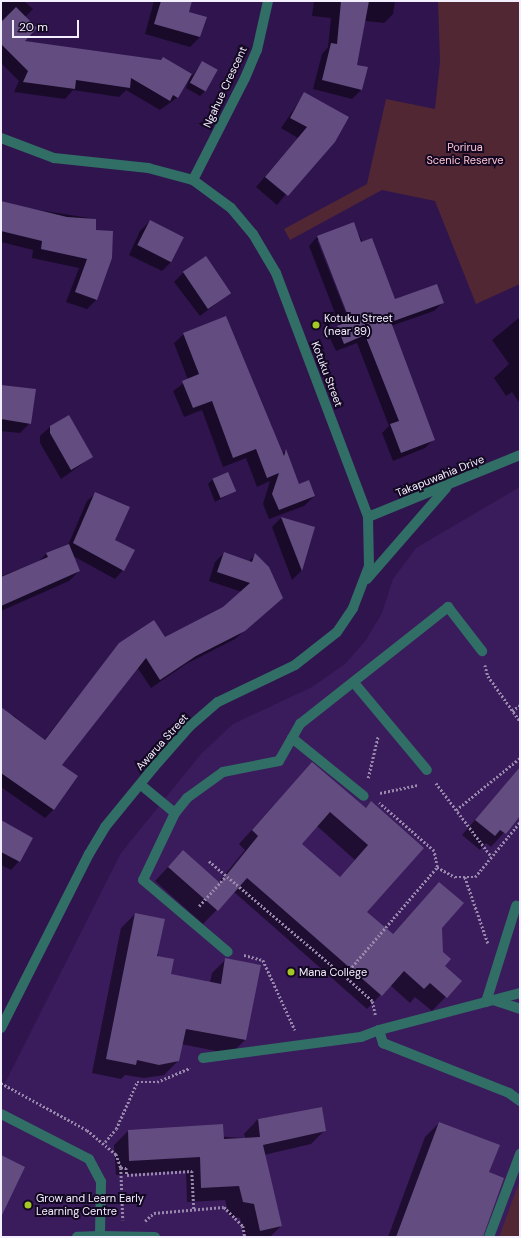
<!DOCTYPE html>
<html>
<head>
<meta charset="utf-8">
<style>
	body { margin:0 }
	#map { position:relative; width:521px; height:1238px; overflow:hidden; background:#30144e; font-family:"DM Sans",sans-serif }
	div>[style] { position:absolute }
	.built>* { inset:0; background:#3a1b5c }
	.green>* { inset:0; background:#512734 }
	.shadow>* { inset:0; background:#0007 }
	.building>* { inset:0; background:#624c80; transform-origin:0 0 }
	.path>* { height:2.5px; margin-top:-1.25px; transform-origin:0; background:repeating-linear-gradient(90deg,#9888ab 0 2px,transparent 0 4px) }
	.service>* { height:10px; margin:-5px; padding:0 5px; transform-origin:5px; border-radius:5px; background:#316e65 }
	.minor>* { height:10px; margin:-5px; padding:0 5px; transform-origin:5px; border-radius:5px; background:#316e65 }
	.tertiary>* { height:10px; margin:-5px; padding:0 5px; transform-origin:5px; border-radius:5px; background:#316e65 }
	.dots>* { width:11px; height:11px; translate:-50% -50%; box-sizing:border-box; border:2px solid #130821; border-radius:50% }
	span { translate:-50% -50%; white-space:nowrap; text-align:center; line-height:1.15; -webkit-text-stroke:4px #130821; paint-order:stroke }
	.street-label { font-size:11px; color:#f4effe }
	.park-label { font-size:11px; color:#fcc2d0 }
	.poi-label { font-size:11px; color:#f4effe }
	.left { translate:0 -50%; text-align:left }
	.frame { position:absolute; inset:0; border:2px solid #f4effe; pointer-events:none }
	.scale { position:absolute; left:12px; top:20px; width:67px; height:18px; box-sizing:border-box; border:2px solid #f4effe; border-top:0; padding-left:5px; font-size:12px; line-height:14px; white-space:nowrap; color:#f4effe; -webkit-text-stroke:3px #130821; paint-order:stroke }
</style>
</head>
<body>
<div id="map">
	<div class="built">
		<i style="clip-path:polygon(520px 487px,520px 1237px,1px 1237px,1px 1091px,121px 853px,201px 754px,233px 724px,312px 687px,345px 664px,366px 640px,382px 613px,393px 579px,416px 548px)"></i>
	</div>
	<div class="green">
		<i style="clip-path:polygon(438px 1px,520px 1px,520px 284px,476px 304px,435px 201px,382px 190px,290px 240px,284px 229px,367px 184px,386px 99px,435px 109px,440px 62px)"></i>
		<i style="clip-path:polygon(520px 1180px,520px 1237px,499px 1237px)"></i>
	</div>
	<div class="shadow">
		<i style="clip-path:polygon(1px 1px,24px 1px,33px 9px,25px 17px,23px 41px,160px 61px,163px 58px,193px 75px,202px 62px,205px 91px,200px 96px,186px 88px,191px 75px,178px 97px,160px 110px,126px 90px,119px 97px,73px 90px,65px 99px,14px 92px,19px 81px,1px 63px)"></i>
		<i style="clip-path:polygon(154px 1px,191px 1px,188px 12px,200px 37px,190px 47px,145px 34px)"></i>
		<i style="clip-path:polygon(314px 1px,395px 1px,393px 14px,384px 23px,365px 21px,356px 66px,361px 90px,352px 99px,313px 89px,322px 54px,328px 47px,331px 18px,312px 16px)"></i>
		<i style="clip-path:polygon(304px 94px,347px 117px,277px 205px,256px 187px,298px 138px,281px 128px)"></i>
		<i style="clip-path:polygon(1px 204px,95px 219px,95px 231px,111px 258px,96px 300px,87px 309px,66px 302px,79px 268px,32px 258px,33px 250px,1px 242px)"></i>
		<i style="clip-path:polygon(150px 221px,172px 261px,162px 271px,129px 255px,140px 231px)"></i>
		<i style="clip-path:polygon(evenodd,353px 224px,394px 301px,442px 303px,434px 311px,391px 326px,434px 439px,425px 448px,393px 461px,382px 433px,389px 426px,357px 343px,336px 351px,329px 336px,340px 326px,309px 246px,317px 237px,353px 224px,317px 240px,319px 240px,353px 326px,351px 326px,317px 240px)"></i>
		<i style="clip-path:polygon(184px 272px,230px 293px,200px 316px,174px 282px)"></i>
		<i style="clip-path:polygon(520px 317px,520px 404px,512px 392px,506px 396px,494px 378px,509px 364px,492px 340px)"></i>
		<i style="clip-path:polygon(184px 334px,282px 454px,285px 451px,298px 485px,314px 496px,304px 506px,269px 519px,263px 504px,270px 481px,257px 487px,246px 458px,223px 467px,202px 410px,184px 417px,173px 391px,188px 380px,174px 343px)"></i>
		<i style="clip-path:polygon(1px 386px,30px 423px,20px 433px,1px 431px)"></i>
		<i style="clip-path:polygon(51px 426px,92px 457px,61px 479px,40px 443px,40px 436px)"></i>
		<i style="clip-path:polygon(213px 479px,235px 491px,215px 502px,208px 484px)"></i>
		<i style="clip-path:polygon(96px 493px,123px 570px,115px 579px,73px 556px,79px 571px,69px 581px,1px 611px,1px 576px,38px 562px,46px 554px,68px 545px,87px 501px)"></i>
		<i style="clip-path:polygon(281px 518px,314px 527px,301px 571px,292px 580px,272px 527px)"></i>
		<i style="clip-path:polygon(224px 553px,248px 562px,255px 555px,282px 598px,235px 639px,186px 664px,151px 688px,137px 667px,60px 765px,76px 776px,53px 810px,4px 774px,53px 810px,45px 818px,1px 787px,1px 728px,4px 724px,13px 715px,44px 740px,120px 644px,165px 638px,223px 608px,242px 592px,209px 581px,215px 562px)"></i>
		<i style="clip-path:polygon(evenodd,312px 763px,365px 809px,371px 803px,366px 912px,392px 935px,439px 883px,443px 966px,461px 981px,432px 1011px,415px 997px,410px 1003px,390px 985px,367px 1009px,234px 892px,203px 924px,155px 881px,183px 851px,218px 883px,245px 850px,239px 844px,312px 763px,317px 826px,355px 860px,339px 878px,301px 844px,317px 826px)"></i>
		<i style="clip-path:polygon(520px 768px,520px 815px,491px 847px,486px 843px,480px 850px,462px 835px)"></i>
		<i style="clip-path:polygon(1px 821px,19px 861px,11px 870px,1px 865px)"></i>
		<i style="clip-path:polygon(135px 914px,169px 975px,210px 983px,212px 973px,226px 959px,259px 965px,245px 1040px,231px 1054px,181px 1044px,178px 1061px,164px 1075px,144px 1078px,125px 1075px,121px 1079px,92px 1073px,121px 928px)"></i>
		<i style="clip-path:polygon(322px 1108px,325px 1130px,311px 1144px,264px 1155px,281px 1226px,270px 1237px,244px 1237px,240px 1218px,229px 1216px,225px 1200px,187px 1202px,186px 1171px,116px 1175px,114px 1145px,128px 1131px,245px 1138px,244px 1134px,258px 1119px)"></i>
		<i style="clip-path:polygon(439px 1123px,488px 1173px,482px 1237px,388px 1237px,425px 1137px)"></i>
	</div>
	<div class="building">
		<i style="clip-path:polygon(161px 1px,192px 1px,189px 12px,207px 17px,200px 37px,154px 24px)"></i>
		<i style="clip-path:polygon(341px 1px,369px 1px,357px 65px,368px 67px,362px 90px,322px 80px,331px 43px,337px 44px)"></i>
		<i style="clip-path:polygon(16px 7px,37px 28px,25px 41px,161px 60px,163px 57px,192px 74px,178px 98px,173px 95px,170px 101px,131px 78px,130px 88px,76px 80px,75px 89px,23px 82px,28px 71px,1px 44px,1px 22px)"></i>
		<i style="left:202px;top:61px;width:18px;height:25px;rotate:29deg"></i>
		<i style="clip-path:polygon(304px 92px,349px 117px,335px 142px,288px 196px,265px 177px,307px 127px,290px 118px)"></i>
		<i style="clip-path:polygon(1px 201px,67px 217px,96px 219px,96px 230px,113px 231px,112px 258px,97px 300px,75px 292px,87px 259px,41px 249px,42px 241px,1px 231px)"></i>
		<i style="left:150px;top:220px;width:38px;height:28px;rotate:27deg"></i>
		<i style="clip-path:polygon(354px 222px,361px 242px,372px 238px,395px 299px,437px 284px,444px 303px,391px 322px,435px 440px,401px 453px,390px 424px,399px 421px,365px 335px,344px 344px,337px 326px,350px 321px,317px 236px)"></i>
		<i style="left:206px;top:256px;width:45px;height:28px;rotate:56deg"></i>
		<i style="clip-path:polygon(226px 316px,284px 456px,286px 449px,299px 484px,309px 480px,315px 496px,279px 510px,272px 494px,279px 473px,267px 478px,256px 449px,233px 458px,212px 401px,193px 408px,182px 381px,199px 374px,183px 333px)"></i>
		<i style="clip-path:polygon(1px 385px,36px 389px,31px 424px,1px 419px)"></i>
		<i style="clip-path:polygon(69px 415px,93px 457px,71px 470px,50px 433px,50px 426px)"></i>
		<i style="left:228px;top:472px;width:21px;height:17px;rotate:67deg"></i>
		<i style="clip-path:polygon(95px 492px,130px 507px,115px 540px,135px 550px,124px 571px,73px 543px)"></i>
		<i style="clip-path:polygon(281px 517px,315px 527px,302px 571px)"></i>
		<i style="clip-path:polygon(69px 544px,80px 571px,1px 606px,1px 577px,48px 557px,46px 553px)"></i>
		<i style="clip-path:polygon(224px 552px,252px 562px,255px 553px,269px 567px,283px 598px,245px 631px,196px 656px,160px 680px,146px 658px,62px 765px,78px 776px,54px 810px,1px 773px,1px 707px,45px 740px,119px 643px,154px 620px,165px 637px,223px 607px,250px 583px,217px 572px)"></i>
		<i style="clip-path:polygon(evenodd,312px 762px,366px 808px,371px 801px,424px 848px,367px 912px,393px 934px,439px 882px,464px 903px,442px 928px,443px 952px,451px 959px,445px 966px,462px 981px,447px 998px,430px 983px,424px 989px,404px 971px,382px 996px,247px 878px,218px 911px,168px 867px,183px 850px,220px 883px,258px 836px,252px 830px,312px 762px,330px 812px,368px 845px,340px 877px,302px 844px,330px 812px)"></i>
		<i style="clip-path:polygon(520px 767px,520px 816px,506px 834px,500px 830px,495px 836px,475px 820px)"></i>
		<i style="clip-path:polygon(1px 820px,33px 838px,20px 862px,1px 852px)"></i>
		<i style="clip-path:polygon(135px 913px,165px 919px,157px 956px,174px 959px,171px 974px,221px 984px,225px 958px,261px 965px,246px 1040px,186px 1029px,179px 1061px,159px 1065px,137px 1060px,136px 1065px,106px 1059px)"></i>
		<i style="clip-path:polygon(322px 1107px,326px 1131px,263px 1145px,282px 1226px,260px 1231px,254px 1204px,243px 1202px,239px 1186px,201px 1188px,200px 1157px,129px 1161px,128px 1130px,223px 1124px,224px 1139px,260px 1137px,258px 1119px)"></i>
		<i style="clip-path:polygon(439px 1122px,500px 1145px,489px 1172px,504px 1178px,483px 1237px,396px 1237px)"></i>
		<i style="clip-path:polygon(1px 1155px,25px 1167px,1px 1217px)"></i>
	</div>
	<div class="path">
		<i style="left:485px;top:665px;width:11px;rotate:75deg"></i>
		<i style="left:488px;top:676px;width:55px;rotate:54.6deg"></i>
		<i style="left:512px;top:711px;width:10px;rotate:-37deg"></i>
		<i style="left:368px;top:778px;width:43px;rotate:-76.6deg"></i>
		<i style="left:436px;top:783px;width:91px;rotate:53deg"></i>
		<i style="left:380px;top:793px;width:39px;rotate:-12deg"></i>
		<i style="left:456px;top:810px;width:82px;rotate:-39.1deg"></i>
		<i style="left:209px;top:861px;width:177px;rotate:40.4deg"></i>
		<i style="left:437px;top:867px;width:21px;rotate:29deg"></i>
		<i style="left:455px;top:877px;width:20px"></i>
		<i style="left:475px;top:877px;width:71px;rotate:-50.7deg"></i>
		<i style="left:465px;top:877px;width:70px;rotate:70.8deg"></i>
		<i style="left:199px;top:906px;width:40px;rotate:-48deg"></i>
		<i style="left:244px;top:955px;width:20px;rotate:15deg"></i>
		<i style="left:263px;top:960px;width:77px;rotate:65.4deg"></i>
		<i style="left:375px;top:1015px;width:14px;rotate:-102deg"></i>
		<i style="left:372px;top:1001px;width:38px;rotate:-138deg"></i>
		<i style="left:344px;top:976px;width:143px;rotate:-49.5deg"></i>
		<i style="left:437px;top:867px;width:16px;rotate:-101deg"></i>
		<i style="left:434px;top:851px;width:73px;rotate:-138.9deg"></i>
		<i style="left:1px;top:1083px;width:98px;rotate:28.7deg"></i>
		<i style="left:87px;top:1130px;width:38px;rotate:40deg"></i>
		<i style="left:116px;top:1154px;width:15px;rotate:70deg"></i>
		<i style="left:121px;top:1168px;width:52px;rotate:87.8deg"></i>
		<i style="left:105px;top:1142px;width:17px;rotate:-50deg"></i>
		<i style="left:116px;top:1129px;width:51px;rotate:-65.9deg"></i>
		<i style="left:137px;top:1082px;width:20px"></i>
		<i style="left:157px;top:1082px;width:36px;rotate:-23deg"></i>
		<i style="left:121px;top:1168px;width:5px"></i>
		<i style="left:126px;top:1168px;width:7px;rotate:82deg"></i>
		<i style="left:127px;top:1175px;width:65px;rotate:-3.5deg"></i>
		<i style="left:192px;top:1171px;width:39px;rotate:87deg"></i>
		<i style="left:145px;top:1221px;width:12px;rotate:-42deg"></i>
		<i style="left:154px;top:1213px;width:70px;rotate:-4.9deg"></i>
		<i style="left:224px;top:1207px;width:27px;rotate:45deg"></i>
		<i style="left:243px;top:1226px;width:11px;rotate:80deg"></i>
	</div>
	<div class="service">
		<i style="left:355px;top:684px;width:112px;rotate:50.1deg"></i>
		<i style="left:292px;top:738px;width:92px;rotate:38.9deg"></i>
		<i style="left:141px;top:785px;width:44px;rotate:39.5deg"></i>
		<i style="left:175px;top:813px;width:19px;rotate:-51deg"></i>
		<i style="left:187px;top:798px;width:44px;rotate:-35.8deg"></i>
		<i style="left:223px;top:772px;width:57px;rotate:-11.1deg"></i>
		<i style="left:279px;top:761px;width:43px;rotate:-60.4deg"></i>
		<i style="left:300px;top:724px;width:189px;rotate:-38.3deg"></i>
		<i style="left:448px;top:607px;width:56px;rotate:52.3deg"></i>
		<i style="left:175px;top:813px;width:74px;rotate:115.5deg"></i>
		<i style="left:143px;top:880px;width:111px;rotate:40.3deg"></i>
		<i style="left:520px;top:993px;width:146px;rotate:165.3deg"></i>
		<i style="left:379px;top:1030px;width:14px;rotate:73deg"></i>
		<i style="left:383px;top:1043px;width:136px;rotate:21.6deg"></i>
		<i style="left:509px;top:1093px;width:14px;rotate:36deg"></i>
		<i style="left:493px;top:1000px;width:28px;rotate:18deg"></i>
		<i style="left:486px;top:1002px;width:101px;rotate:-72.6deg"></i>
		<i style="left:203px;top:1058px;width:159px;rotate:-7.6deg"></i>
		<i style="left:361px;top:1037px;width:19px;rotate:-21deg"></i>
		<i style="left:1px;top:1114px;width:99px;rotate:27.1deg"></i>
		<i style="left:89px;top:1159px;width:26px;rotate:62deg"></i>
		<i style="left:101px;top:1182px;width:54px;rotate:91.1deg"></i>
		<i style="left:100px;top:1236px;width:23px;rotate:178deg"></i>
		<i style="left:100px;top:1236px;width:55px;rotate:1deg"></i>
		<i style="left:489px;top:1237px;width:89px;rotate:-69.5deg"></i>
	</div>
	<div class="minor">
		<i style="left:1px;top:138px;width:57px;rotate:20.7deg"></i>
		<i style="left:54px;top:158px;width:95px;rotate:6.1deg"></i>
		<i style="left:148px;top:168px;width:47px;rotate:14.9deg"></i>
		<i style="left:193px;top:180px;width:47px;rotate:36.4deg"></i>
		<i style="left:231px;top:208px;width:34px;rotate:50deg"></i>
		<i style="left:253px;top:234px;width:45px;rotate:59.5deg"></i>
		<i style="left:276px;top:273px;width:261px;rotate:69.3deg"></i>
		<i style="left:368px;top:517px;width:164px;rotate:-22.2deg"></i>
		<i style="left:193px;top:180px;width:114px;rotate:-63deg"></i>
		<i style="left:245px;top:78px;width:30px;rotate:-67deg"></i>
		<i style="left:257px;top:50px;width:50px;rotate:-77.3deg"></i>
	</div>
	<div class="tertiary">
		<i style="left:367px;top:579px;width:121px;rotate:-49deg"></i>
		<i style="left:1px;top:1028px;width:195px;rotate:-63.2deg"></i>
		<i style="left:89px;top:854px;width:31px;rotate:-59deg"></i>
		<i style="left:105px;top:827px;width:77px;rotate:-50.8deg"></i>
		<i style="left:154px;top:767px;width:53px;rotate:-48.8deg"></i>
		<i style="left:189px;top:727px;width:38px;rotate:-41deg"></i>
		<i style="left:218px;top:702px;width:85px;rotate:-25.7deg"></i>
		<i style="left:295px;top:665px;width:53px;rotate:-38.2deg"></i>
		<i style="left:337px;top:632px;width:29px;rotate:-56deg"></i>
		<i style="left:353px;top:608px;width:45px;rotate:-69.1deg"></i>
		<i style="left:369px;top:566px;width:49px;rotate:-91.2deg"></i>
	</div>
	<div class="dots">
		<i style="left:316px;top:325px;background:#a4c824"></i>
		<i style="left:291px;top:972px;background:#a4c824"></i>
		<i style="left:28px;top:1205px;background:#a4c824"></i>
	</div>
	<div class="street-label">
		<span style="left:225px;top:87px;rotate:-65deg">Ngahue Crescent</span>
		<span style="left:327px;top:374px;rotate:69deg">Kotuku Street</span>
		<span style="left:440px;top:476px;rotate:-22deg">Takapuwahia Drive</span>
		<span style="left:162px;top:742px;rotate:-48deg">Awarua Street</span>
	</div>
	<div class="park-label">
		<span style="left:465px;top:154px">Porirua<br>Scenic Reserve</span>
	</div>
	<div class="poi-label">
		<span class="left" style="left:324px;top:325px">Kotuku Street<br>(near 89)</span>
		<span class="left" style="left:299px;top:972px">Mana College</span>
		<span class="left" style="left:36px;top:1205px">Grow and Learn Early<br>Learning Centre</span>
	</div>
	<div class="frame"></div>
	<div class="scale">20 m</div>
</div>
</body>
</html>
